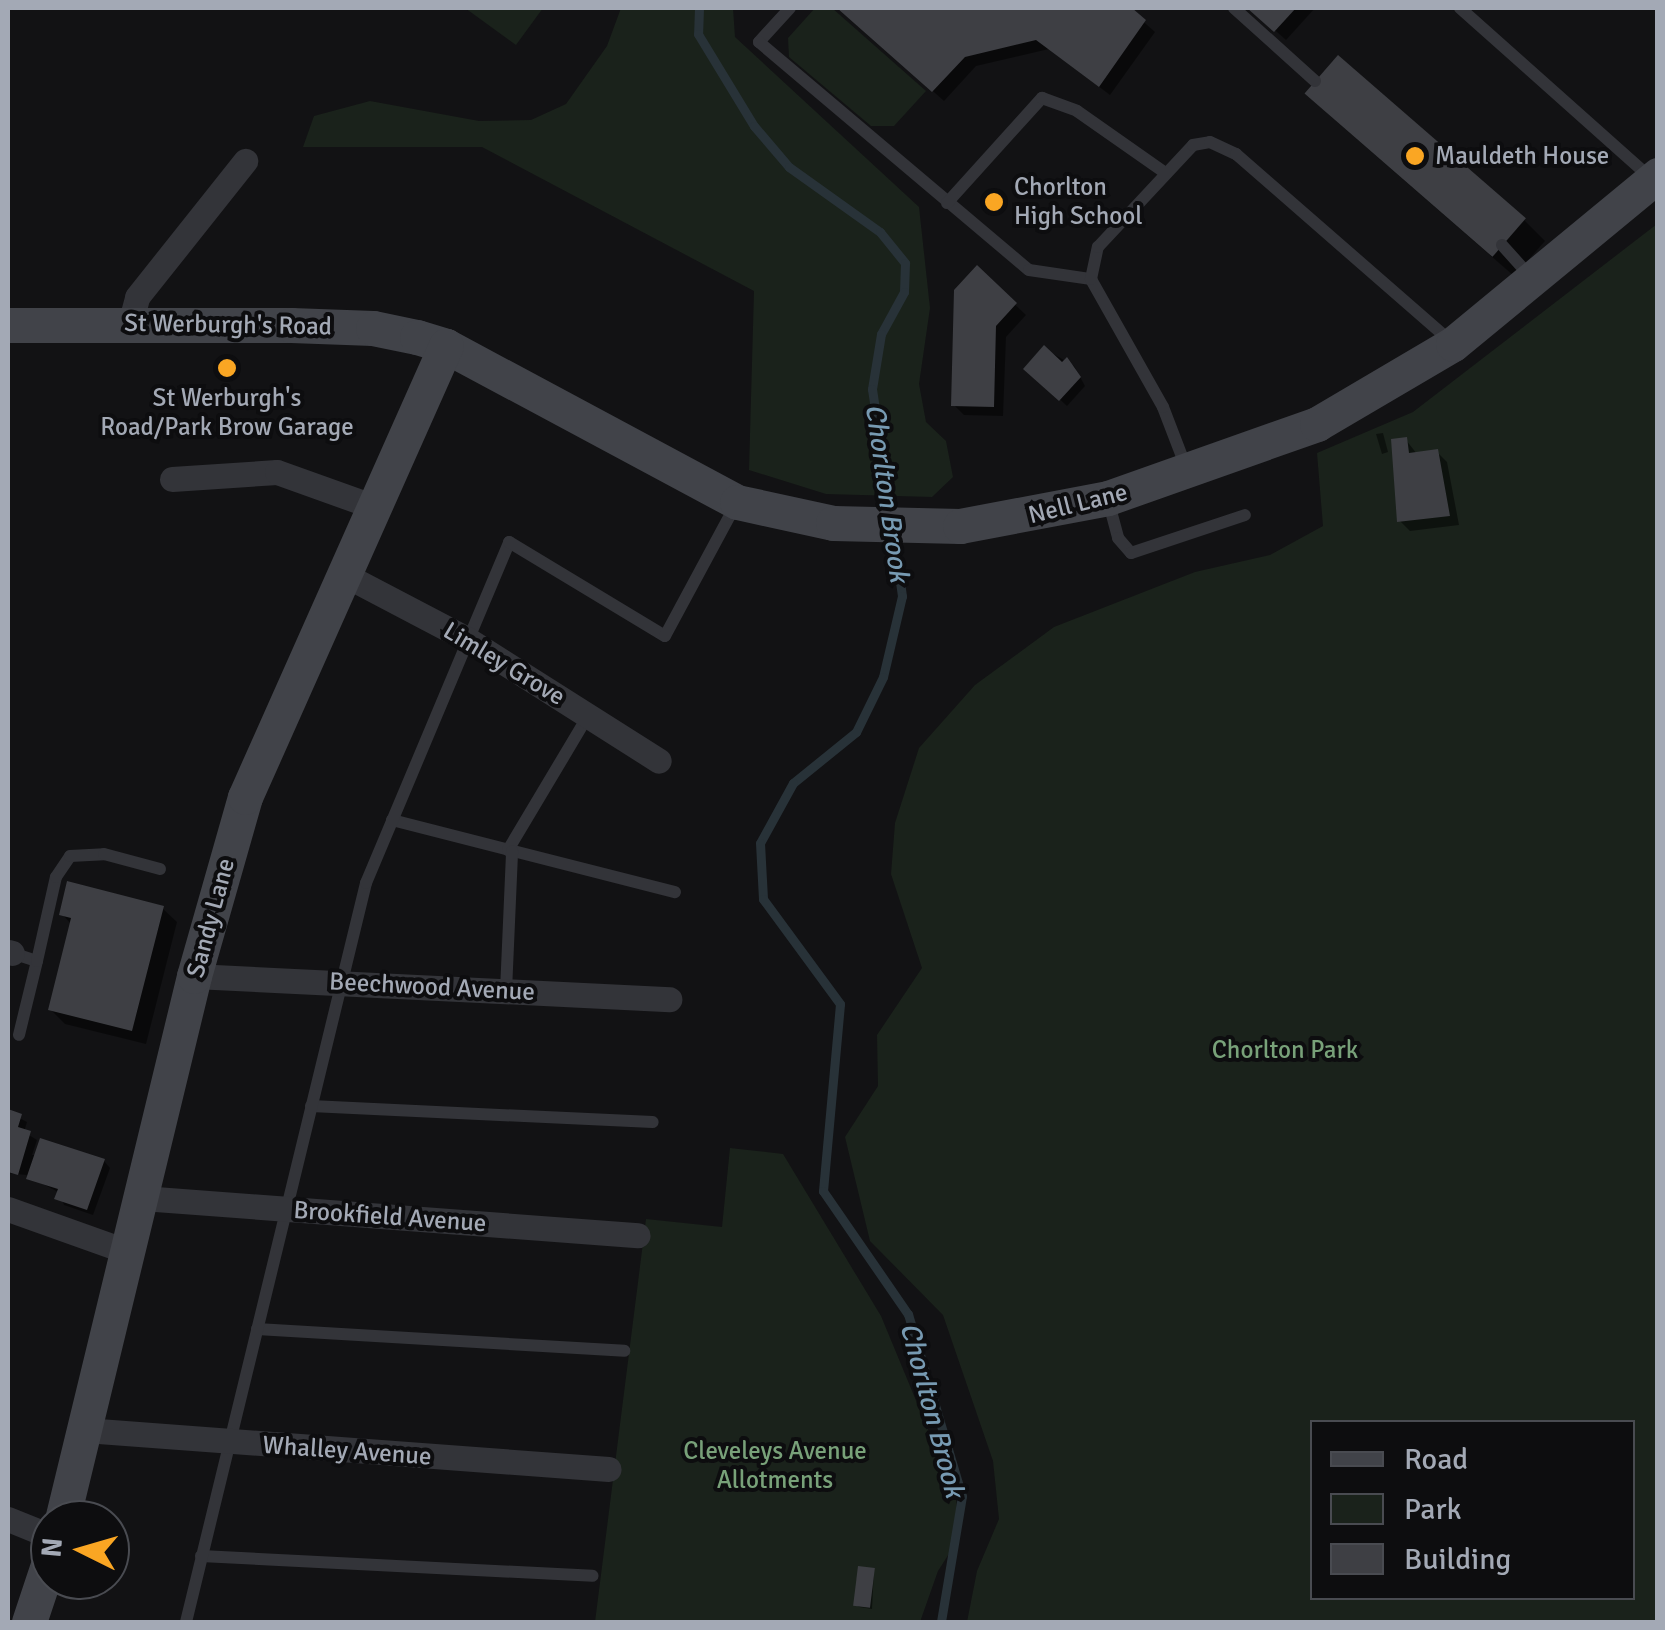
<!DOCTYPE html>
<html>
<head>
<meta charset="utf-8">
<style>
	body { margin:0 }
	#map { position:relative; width:1665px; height:1630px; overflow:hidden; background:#121214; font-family:Signika,sans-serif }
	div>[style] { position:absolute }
	.green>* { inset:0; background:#1a221b }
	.shadow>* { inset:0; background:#0007 }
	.stream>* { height:9px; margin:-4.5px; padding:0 4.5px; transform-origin:4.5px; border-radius:4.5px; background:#283238 }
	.building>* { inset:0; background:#3e3f44; transform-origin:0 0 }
	.lane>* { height:12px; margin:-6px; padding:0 6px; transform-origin:6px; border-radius:6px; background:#333439 }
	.street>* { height:25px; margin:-12.5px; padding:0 12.5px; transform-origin:12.5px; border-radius:12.5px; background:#333439 }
	.secondary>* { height:35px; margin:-17.5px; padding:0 17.5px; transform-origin:17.5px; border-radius:17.5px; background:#414349 }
	.dots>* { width:28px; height:28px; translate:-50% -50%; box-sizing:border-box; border:5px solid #0d0d0f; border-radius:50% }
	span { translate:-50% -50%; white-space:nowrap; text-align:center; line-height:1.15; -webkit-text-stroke:8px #0d0d0f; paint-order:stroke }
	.poi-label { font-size:25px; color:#a3a9b5 }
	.left { translate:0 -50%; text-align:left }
	.street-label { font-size:25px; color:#a3a9b5 }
	.park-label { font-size:25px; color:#78a179 }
	.water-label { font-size:28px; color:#779ab2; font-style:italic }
	.frame { position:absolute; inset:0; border:10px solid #a3a9b5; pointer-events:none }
	.legend { position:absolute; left:1310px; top:1420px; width:325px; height:180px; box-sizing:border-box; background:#0d0d0f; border:2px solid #494b51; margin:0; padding:12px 18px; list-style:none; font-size:30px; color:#a3a9b5 }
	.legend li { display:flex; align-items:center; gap:20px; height:50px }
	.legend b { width:50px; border:2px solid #494b51 }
	.north { position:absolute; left:30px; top:1500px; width:100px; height:100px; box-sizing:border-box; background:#0d0d0f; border:2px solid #494b51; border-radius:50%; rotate:275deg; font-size:28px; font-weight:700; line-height:40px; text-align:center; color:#a3a9b5 }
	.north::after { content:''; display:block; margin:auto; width:35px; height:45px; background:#faa623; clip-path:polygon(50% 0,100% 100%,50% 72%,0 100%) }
</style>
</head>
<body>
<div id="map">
	<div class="green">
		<i style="clip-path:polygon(465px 8px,543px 8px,516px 45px)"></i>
		<i style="clip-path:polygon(621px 8px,733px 8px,735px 37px,919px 207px,930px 308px,919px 384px,926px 422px,946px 441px,953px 477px,932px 497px,826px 494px,749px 470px,754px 291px,482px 147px,303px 147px,314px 116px,370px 101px,479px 121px,531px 120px,566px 104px,607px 46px)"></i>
		<i style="clip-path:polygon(815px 8px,832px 8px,926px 91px,894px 126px,871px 126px,789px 57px,788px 38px)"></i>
		<i style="clip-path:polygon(evenodd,1657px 224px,1657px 1622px,967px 1622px,977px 1571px,999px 1519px,993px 1461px,943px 1315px,870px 1241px,845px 1137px,878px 1086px,877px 1035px,922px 968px,891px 874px,895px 823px,919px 748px,975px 685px,1054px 627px,1195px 572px,1270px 555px,1323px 526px,1317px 453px,1413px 412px,1657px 224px,1312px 1422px,1632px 1422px,1632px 1598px,1312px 1598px,1312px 1422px)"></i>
		<i style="clip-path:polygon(730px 1148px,783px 1154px,881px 1316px,956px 1497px,959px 1538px,938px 1571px,920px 1622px,595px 1622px,646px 1219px,722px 1227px)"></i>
	</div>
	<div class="shadow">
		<i style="clip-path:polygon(840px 8px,1128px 8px,1155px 32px,1110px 95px,1049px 49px,976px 66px,944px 101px)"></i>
		<i style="clip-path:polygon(1250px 8px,1315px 8px,1286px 40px)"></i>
		<i style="clip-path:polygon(1328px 114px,1524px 220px,1545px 241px,1514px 276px)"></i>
		<i style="clip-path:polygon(977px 269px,1026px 315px,1006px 337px,1003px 416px,964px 415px,954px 405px)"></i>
		<i style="clip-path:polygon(1045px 349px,1074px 366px,1085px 386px,1067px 406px,1027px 369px)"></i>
		<i style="clip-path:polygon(1383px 433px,1388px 452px,1382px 454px,1376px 434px)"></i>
		<i style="clip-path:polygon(1406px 440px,1417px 454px,1437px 452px,1447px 462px,1459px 525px,1410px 531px,1399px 520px)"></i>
		<i style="clip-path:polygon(162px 908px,177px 922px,146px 1044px,65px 1024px,51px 1010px,72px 925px,62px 914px)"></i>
		<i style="clip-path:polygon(8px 1112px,27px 1122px,24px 1132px,37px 1140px,32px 1155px,104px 1161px,110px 1168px,93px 1215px,64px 1205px,60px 1193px,26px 1175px,8px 1173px)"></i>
		<i style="clip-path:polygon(874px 1570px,872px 1609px,859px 1607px,856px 1605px)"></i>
	</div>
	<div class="stream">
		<i style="left:699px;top:8px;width:26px;rotate:92deg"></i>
		<i style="left:698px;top:34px;width:108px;rotate:58.7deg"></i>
		<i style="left:754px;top:126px;width:54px;rotate:49.5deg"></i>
		<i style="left:789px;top:167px;width:112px;rotate:35.5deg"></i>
		<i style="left:880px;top:232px;width:40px;rotate:51deg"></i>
		<i style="left:905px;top:263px;width:29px;rotate:92deg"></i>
		<i style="left:904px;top:292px;width:48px;rotate:118.7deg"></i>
		<i style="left:881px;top:334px;width:56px;rotate:99.3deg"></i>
		<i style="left:872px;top:389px;width:128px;rotate:81.5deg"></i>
		<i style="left:893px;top:532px;width:65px;rotate:82deg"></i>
		<i style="left:902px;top:596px;width:83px;rotate:103.2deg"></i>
		<i style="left:883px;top:677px;width:61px;rotate:116.1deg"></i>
		<i style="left:856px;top:732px;width:81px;rotate:141deg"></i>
		<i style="left:793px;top:783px;width:68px;rotate:118.8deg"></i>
		<i style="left:760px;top:843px;width:56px;rotate:86.9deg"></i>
		<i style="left:763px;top:899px;width:130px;rotate:53.7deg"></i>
		<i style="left:840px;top:1004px;width:188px;rotate:95.2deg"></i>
		<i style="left:823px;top:1191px;width:150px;rotate:55.4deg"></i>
		<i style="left:908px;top:1314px;width:190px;rotate:73.5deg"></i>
		<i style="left:962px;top:1496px;width:128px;rotate:99.5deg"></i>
	</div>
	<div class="building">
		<i style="clip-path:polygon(837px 8px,1132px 8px,1146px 20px,1099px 87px,1036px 40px,965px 57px,932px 92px)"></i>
		<i style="clip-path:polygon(1247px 8px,1296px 8px,1274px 32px)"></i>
		<i style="left:1338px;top:55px;width:249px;height:51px;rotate:41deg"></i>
		<i style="clip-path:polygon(977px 265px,1017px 303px,996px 326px,994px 407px,951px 406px,954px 290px)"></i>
		<i style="clip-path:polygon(1044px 345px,1062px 362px,1067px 357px,1081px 377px,1059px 401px,1023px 369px)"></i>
		<i style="clip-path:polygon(1407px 437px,1409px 453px,1438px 449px,1450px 516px,1397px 522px,1391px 439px)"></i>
		<i style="clip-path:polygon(67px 881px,164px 906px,132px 1031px,48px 1010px,71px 918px,59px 915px)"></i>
		<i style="clip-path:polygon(8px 1109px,22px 1114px,18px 1127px,31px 1131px,18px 1175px,8px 1172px)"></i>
		<i style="clip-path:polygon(40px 1138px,105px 1159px,87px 1210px,54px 1199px,58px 1189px,26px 1179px)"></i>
		<i style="left:858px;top:1566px;width:17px;height:40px;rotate:7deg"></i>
	</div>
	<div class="lane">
		<i style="left:790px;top:8px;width:46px;rotate:132.4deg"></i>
		<i style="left:759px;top:42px;width:353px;rotate:40.2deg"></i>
		<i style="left:1029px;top:270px;width:63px;rotate:8.3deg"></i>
		<i style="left:1234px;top:8px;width:109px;rotate:42deg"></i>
		<i style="left:1460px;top:8px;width:257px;rotate:41.7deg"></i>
		<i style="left:947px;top:203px;width:142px;rotate:-47.9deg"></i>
		<i style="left:1042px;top:98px;width:37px;rotate:20deg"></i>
		<i style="left:1077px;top:111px;width:106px;rotate:35deg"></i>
		<i style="left:1502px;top:245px;width:40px;rotate:48deg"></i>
		<i style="left:1186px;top:467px;width:64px;rotate:-111deg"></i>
		<i style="left:1163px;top:407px;width:147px;rotate:-119.4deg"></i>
		<i style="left:1091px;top:279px;width:33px;rotate:-78deg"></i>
		<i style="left:1098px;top:247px;width:139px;rotate:-47deg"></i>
		<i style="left:1193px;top:145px;width:17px;rotate:-10deg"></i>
		<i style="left:1210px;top:142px;width:29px;rotate:25deg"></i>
		<i style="left:1236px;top:154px;width:283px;rotate:41.1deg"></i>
		<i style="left:1108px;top:500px;width:39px;rotate:75deg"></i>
		<i style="left:1118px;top:538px;width:20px;rotate:49deg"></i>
		<i style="left:1131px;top:553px;width:120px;rotate:-18.4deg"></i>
		<i style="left:392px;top:820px;width:292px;rotate:14.3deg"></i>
		<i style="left:508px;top:850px;width:156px;rotate:-59.2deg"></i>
		<i style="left:12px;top:953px;width:26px;rotate:18deg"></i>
		<i style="left:37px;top:961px;width:76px;rotate:103.7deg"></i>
		<i style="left:37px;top:961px;width:86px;rotate:-77.3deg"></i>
		<i style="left:56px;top:877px;width:25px;rotate:-56deg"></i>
		<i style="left:70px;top:856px;width:34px;rotate:-3deg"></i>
		<i style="left:104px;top:854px;width:58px;rotate:15deg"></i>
		<i style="left:506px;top:991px;width:140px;rotate:-87.5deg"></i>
		<i style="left:311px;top:1106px;width:342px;rotate:2.7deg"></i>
		<i style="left:257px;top:1329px;width:368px;rotate:3.4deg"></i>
		<i style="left:201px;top:1556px;width:392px;rotate:2.9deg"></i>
		<i style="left:186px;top:1622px;width:761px;rotate:-76.31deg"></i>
		<i style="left:366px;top:883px;width:370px;rotate:-67.2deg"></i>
		<i style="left:509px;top:542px;width:182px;rotate:31.1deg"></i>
		<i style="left:665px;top:636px;width:150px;rotate:-61.7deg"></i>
	</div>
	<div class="street">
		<i style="left:130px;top:324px;width:28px;rotate:-75deg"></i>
		<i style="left:137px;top:297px;width:174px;rotate:-51.5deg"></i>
		<i style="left:172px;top:479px;width:105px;rotate:-3.8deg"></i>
		<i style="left:277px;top:472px;width:104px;rotate:19.7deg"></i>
		<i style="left:345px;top:575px;width:138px;rotate:27.7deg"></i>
		<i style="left:467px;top:639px;width:227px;rotate:32.4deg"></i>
		<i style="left:8px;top:952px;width:4px;rotate:14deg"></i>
		<i style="left:194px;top:976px;width:476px;rotate:2.8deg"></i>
		<i style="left:142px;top:1198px;width:497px;rotate:4.3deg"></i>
		<i style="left:8px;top:1209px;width:128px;rotate:19.6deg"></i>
		<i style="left:85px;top:1430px;width:525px;rotate:4.26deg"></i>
		<i style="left:8px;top:1519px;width:45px;rotate:22deg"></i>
	</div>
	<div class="secondary">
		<i style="left:8px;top:325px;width:283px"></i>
		<i style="left:291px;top:325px;width:82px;rotate:2.1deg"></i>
		<i style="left:373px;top:328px;width:45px;rotate:11.6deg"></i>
		<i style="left:417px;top:337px;width:30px;rotate:17deg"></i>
		<i style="left:446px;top:346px;width:330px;rotate:28.2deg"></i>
		<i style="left:737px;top:502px;width:98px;rotate:12.3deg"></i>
		<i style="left:833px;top:523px;width:127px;rotate:1.4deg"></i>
		<i style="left:960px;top:526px;width:151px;rotate:-10.7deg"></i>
		<i style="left:1108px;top:498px;width:222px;rotate:-19.5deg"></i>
		<i style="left:1317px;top:424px;width:158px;rotate:-30.5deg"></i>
		<i style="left:1453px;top:344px;width:266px;rotate:-39.5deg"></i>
		<i style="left:62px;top:1520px;width:560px;rotate:-76.36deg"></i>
		<i style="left:194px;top:976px;width:186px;rotate:-74.1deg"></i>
		<i style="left:245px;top:797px;width:494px;rotate:-66deg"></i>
		<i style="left:29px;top:1622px;width:66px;rotate:-71.6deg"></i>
	</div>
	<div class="dots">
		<i style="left:1415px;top:156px;background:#faa623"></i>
		<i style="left:994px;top:202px;background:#faa623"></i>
		<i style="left:227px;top:368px;background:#faa623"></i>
	</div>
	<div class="poi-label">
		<span class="left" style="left:1435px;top:156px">Mauldeth House</span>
		<span class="left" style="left:1014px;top:202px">Chorlton<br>High School</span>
		<span style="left:227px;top:413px">St Werburgh's<br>Road/Park Brow Garage</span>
	</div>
	<div class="street-label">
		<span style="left:228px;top:325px;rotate:1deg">St Werburgh's Road</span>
		<span style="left:1078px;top:504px;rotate:-14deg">Nell Lane</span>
		<span style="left:504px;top:664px;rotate:31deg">Limley Grove</span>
		<span style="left:211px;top:918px;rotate:-75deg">Sandy Lane</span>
		<span style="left:432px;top:987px;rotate:3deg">Beechwood Avenue</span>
		<span style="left:390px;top:1217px;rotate:4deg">Brookfield Avenue</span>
		<span style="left:347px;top:1451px;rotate:4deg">Whalley Avenue</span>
	</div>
	<div class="park-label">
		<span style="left:1285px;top:1050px">Chorlton Park</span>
		<span style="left:775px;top:1466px">Cleveleys Avenue<br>Allotments</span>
	</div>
	<div class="water-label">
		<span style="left:887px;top:493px;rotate:82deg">Chorlton Brook</span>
		<span style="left:932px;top:1410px;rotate:75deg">Chorlton Brook</span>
	</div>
	<div class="frame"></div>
	<ul class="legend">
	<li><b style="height:12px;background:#414349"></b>Road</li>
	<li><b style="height:28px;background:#1a221b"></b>Park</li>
	<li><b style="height:28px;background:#3e3f44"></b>Building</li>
	</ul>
	<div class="north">N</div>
</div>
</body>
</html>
